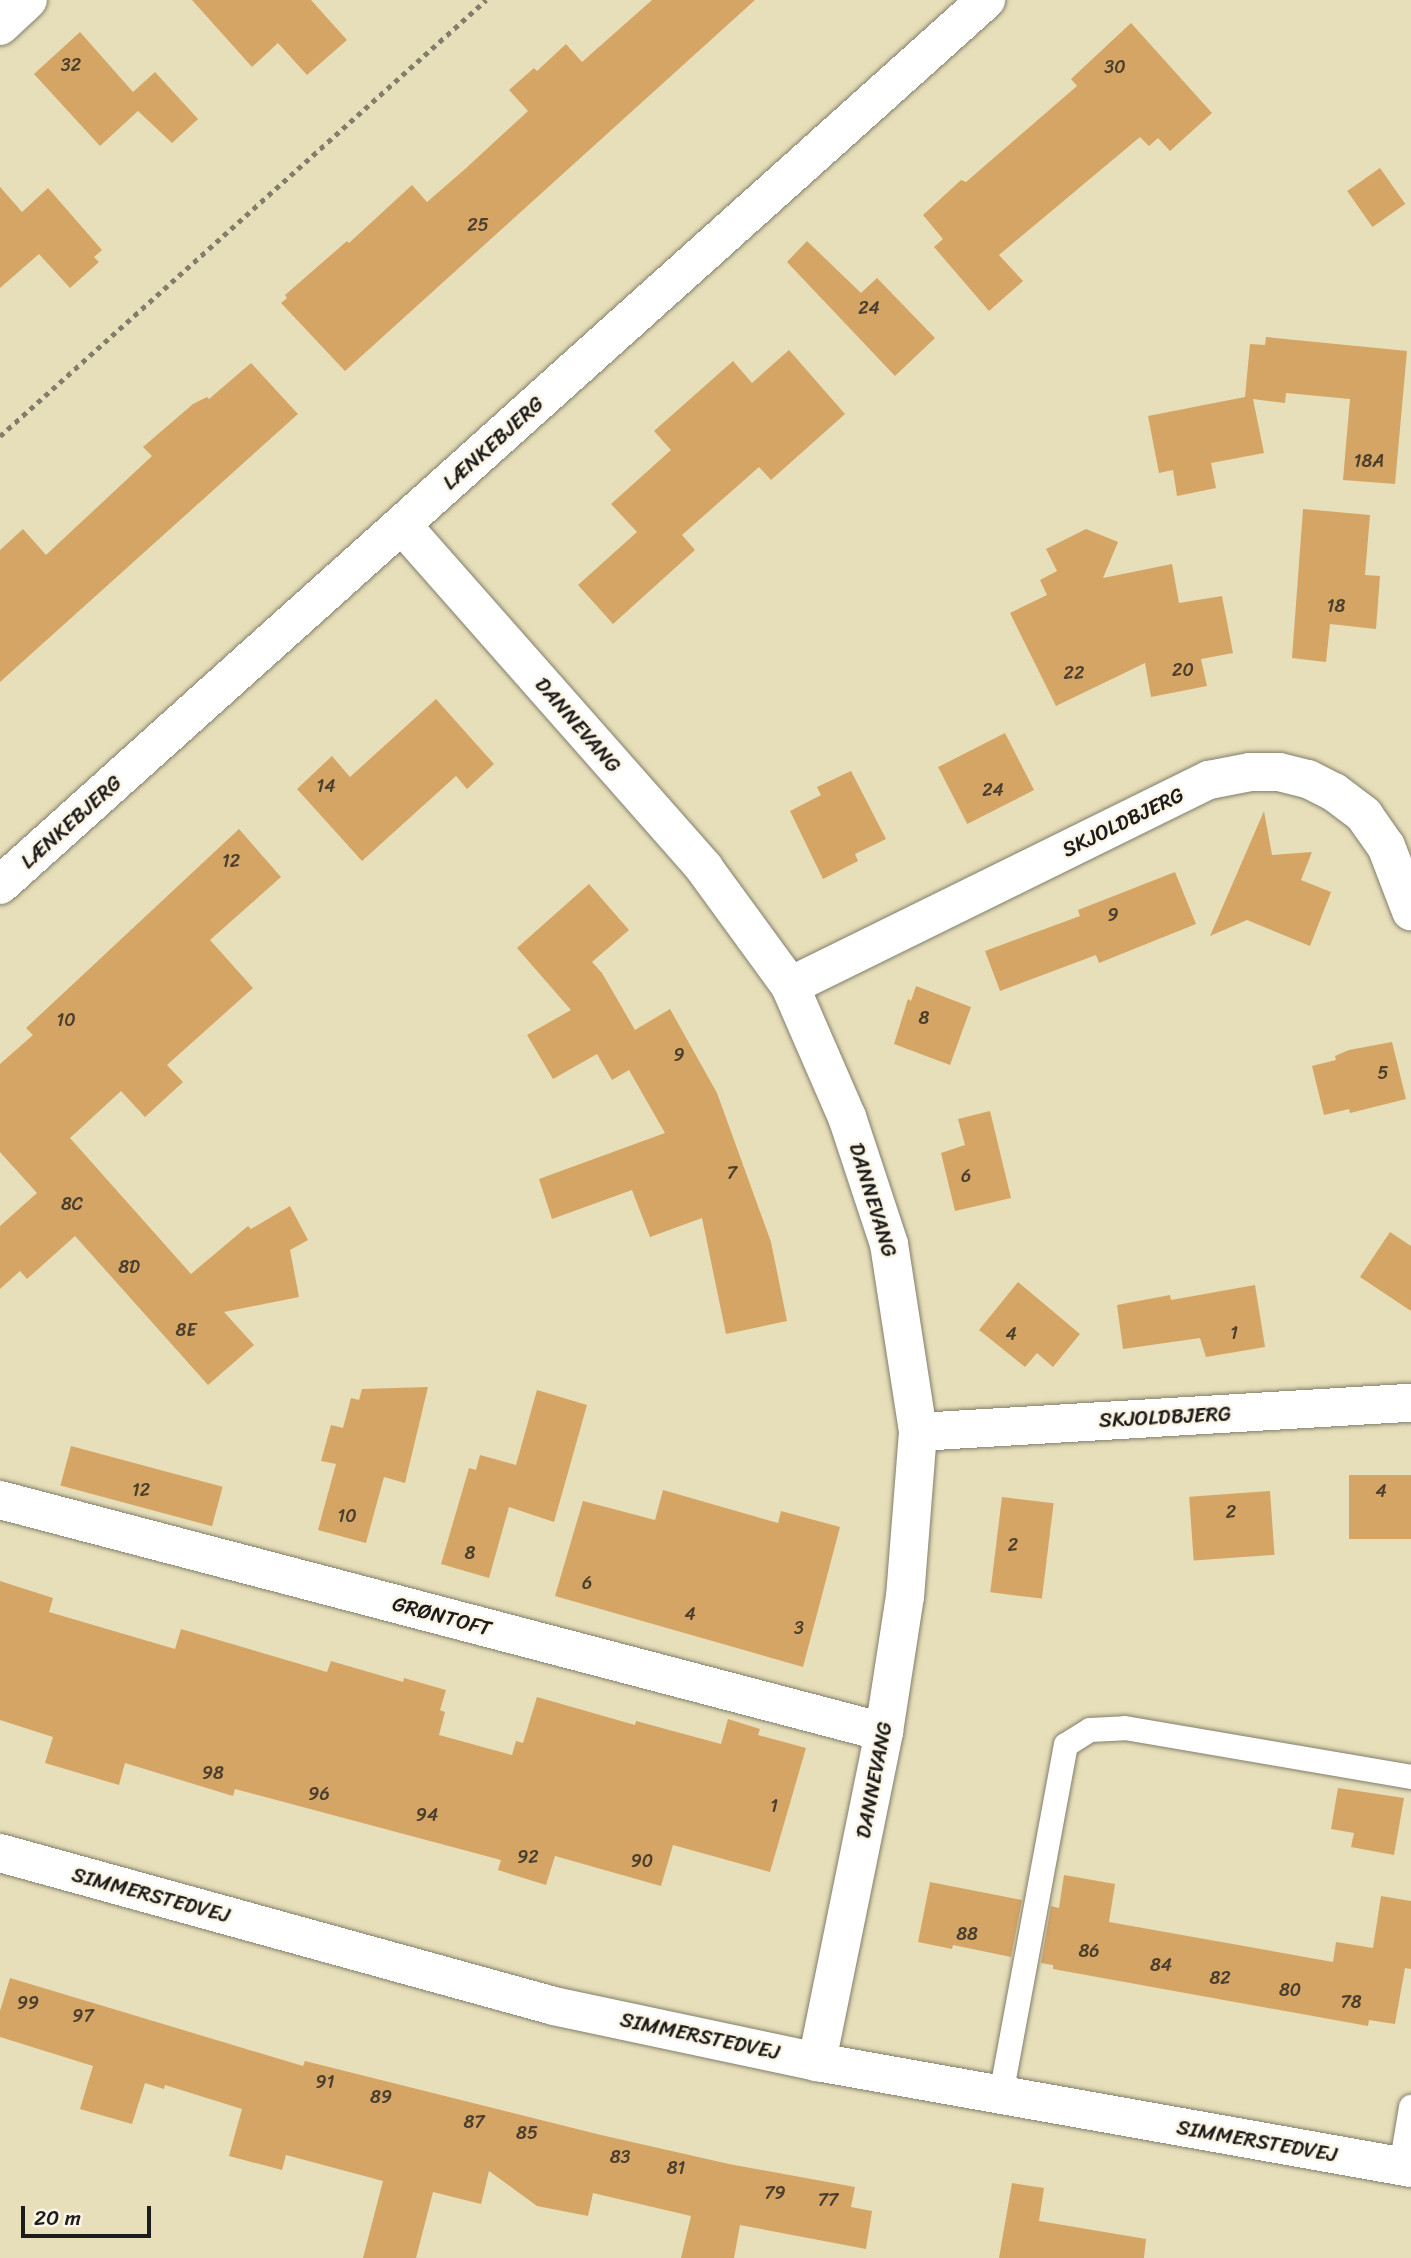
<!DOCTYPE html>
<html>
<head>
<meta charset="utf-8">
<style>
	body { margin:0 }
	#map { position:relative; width:1411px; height:2258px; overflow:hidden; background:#e7dfba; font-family:Sriracha,sans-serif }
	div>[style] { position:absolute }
	.building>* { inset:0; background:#d5a565; transform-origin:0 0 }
	.path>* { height:4.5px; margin-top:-2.25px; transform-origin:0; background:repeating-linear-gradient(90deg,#827e6b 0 5px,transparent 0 10px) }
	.roads { filter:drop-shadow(0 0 2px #827e6b) drop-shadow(0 0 2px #827e6b) }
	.lane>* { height:24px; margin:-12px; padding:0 12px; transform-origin:12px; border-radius:12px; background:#fff }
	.street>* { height:38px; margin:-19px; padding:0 19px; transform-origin:19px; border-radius:19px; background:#fff }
	.secondary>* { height:38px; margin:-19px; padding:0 19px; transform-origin:19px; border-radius:19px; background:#fff }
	span { translate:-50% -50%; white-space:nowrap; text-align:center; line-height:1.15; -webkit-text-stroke:5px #fcf5e5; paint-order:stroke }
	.number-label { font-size:18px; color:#4a3e2e }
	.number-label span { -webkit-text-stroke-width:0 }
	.street-label { font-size:21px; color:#1c1c1c }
	.scale { position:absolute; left:21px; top:2206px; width:130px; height:32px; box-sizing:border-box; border:4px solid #1c1c1c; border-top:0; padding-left:9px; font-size:21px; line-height:24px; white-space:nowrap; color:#1c1c1c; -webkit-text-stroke:5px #fcf5e5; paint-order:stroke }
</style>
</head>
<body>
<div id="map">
	<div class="building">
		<i style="clip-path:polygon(192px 0,311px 0,347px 40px,307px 75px,278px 43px,252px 67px)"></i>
		<i style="clip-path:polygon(652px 0,755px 0,345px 371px,281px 303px,287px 298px,285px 295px,347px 241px,349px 243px,412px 185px,427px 202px,464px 170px,528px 111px,509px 90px,534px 68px,537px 71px,566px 44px,582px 62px)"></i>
		<i style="clip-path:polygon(1131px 23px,1212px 113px,1170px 151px,1158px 138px,1149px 146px,1140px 137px,999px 255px,1023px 281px,989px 311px,934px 247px,943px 239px,923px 215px,961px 180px,966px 182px,1077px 86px,1071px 79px)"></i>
		<i style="clip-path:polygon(80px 32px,133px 92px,155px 72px,198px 119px,172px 143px,138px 111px,100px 146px,34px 74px)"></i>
		<i style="left:1380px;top:168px;width:44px;height:40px;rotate:55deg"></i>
		<i style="clip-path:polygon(0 187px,22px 212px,48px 188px,102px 250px,94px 257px,99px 262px,70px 288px,39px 254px,0 288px)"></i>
		<i style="clip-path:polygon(807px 241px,861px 293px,877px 278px,935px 338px,895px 376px,787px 262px)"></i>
		<i style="clip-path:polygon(1266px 337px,1407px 351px,1395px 484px,1343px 480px,1350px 399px,1286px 393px,1285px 403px,1253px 399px,1264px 453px,1211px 463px,1216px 488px,1177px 496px,1173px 470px,1159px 473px,1148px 416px,1245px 397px,1250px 344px,1265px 345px)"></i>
		<i style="clip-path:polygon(789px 350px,845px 414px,771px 480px,759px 467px,682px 535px,695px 550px,613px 624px,578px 585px,637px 532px,611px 504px,671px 450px,654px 431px,733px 361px,752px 383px)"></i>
		<i style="clip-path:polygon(251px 363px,298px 414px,0 682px,0 550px,23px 529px,46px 555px,152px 456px,143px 447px,193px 404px,207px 397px,209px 399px)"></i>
		<i style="clip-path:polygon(1303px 509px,1370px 515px,1365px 575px,1380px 576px,1376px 629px,1330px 624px,1326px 662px,1292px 658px)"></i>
		<i style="clip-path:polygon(1086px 529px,1118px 542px,1103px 578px,1172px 564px,1179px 603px,1222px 596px,1233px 653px,1201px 659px,1207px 686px,1151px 697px,1145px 663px,1056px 706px,1010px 613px,1047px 595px,1040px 580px,1057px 571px,1046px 549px)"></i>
		<i style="clip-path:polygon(436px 699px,494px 764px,467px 789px,456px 776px,362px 861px,297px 789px,332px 756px,350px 777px)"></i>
		<i style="left:1005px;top:733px;width:64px;height:75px;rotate:63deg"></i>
		<i style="clip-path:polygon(851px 771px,886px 839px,855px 854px,858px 861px,823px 879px,790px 811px,821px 795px,817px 787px)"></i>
		<i style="clip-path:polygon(1264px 811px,1272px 855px,1312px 852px,1301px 880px,1331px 892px,1310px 946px,1247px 920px,1210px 936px)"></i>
		<i style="clip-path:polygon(239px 829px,281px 877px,210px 940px,253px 988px,167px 1065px,183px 1082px,145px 1117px,121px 1091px,70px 1138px,191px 1274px,248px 1226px,251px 1229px,290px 1206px,308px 1240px,290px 1250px,299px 1297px,224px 1312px,254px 1345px,208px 1385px,75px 1236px,27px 1279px,20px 1271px,0 1289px,0 1226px,37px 1193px,0 1152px,0 1064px,33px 1035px,26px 1028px)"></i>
		<i style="clip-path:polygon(1175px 872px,1196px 924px,1099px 963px,1096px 955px,1000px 991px,985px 951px,1080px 916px,1078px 910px)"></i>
		<i style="clip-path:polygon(589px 884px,629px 930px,592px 962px,602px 973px,635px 1030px,670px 1009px,717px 1093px,771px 1242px,787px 1321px,726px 1334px,702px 1218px,650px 1237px,632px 1190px,552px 1219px,539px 1179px,665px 1133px,629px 1070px,612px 1080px,597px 1054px,553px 1079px,527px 1035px,571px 1010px,517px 948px)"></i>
		<i style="clip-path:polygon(916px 986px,971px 1007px,950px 1065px,894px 1044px,908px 999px,911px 1001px)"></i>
		<i style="clip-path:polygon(1392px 1042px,1406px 1099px,1350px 1113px,1349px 1109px,1324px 1115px,1312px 1066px,1336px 1060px,1335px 1056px,1349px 1050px)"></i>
		<i style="clip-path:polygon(990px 1111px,1011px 1198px,955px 1211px,941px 1153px,965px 1145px,958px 1119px)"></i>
		<i style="clip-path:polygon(1390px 1232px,1411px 1246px,1411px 1311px,1360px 1277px)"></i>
		<i style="clip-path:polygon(1018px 1282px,1080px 1334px,1053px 1367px,1037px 1353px,1025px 1367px,979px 1330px)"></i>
		<i style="clip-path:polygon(1255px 1285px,1265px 1347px,1206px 1357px,1200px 1338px,1123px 1349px,1117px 1305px,1170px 1295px,1171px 1300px)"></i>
		<i style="clip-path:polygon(428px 1387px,405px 1483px,384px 1477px,366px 1543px,318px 1530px,336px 1464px,321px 1461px,331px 1425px,343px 1428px,351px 1398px,359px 1400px,362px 1389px)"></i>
		<i style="clip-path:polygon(537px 1390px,587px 1405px,554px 1522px,509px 1507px,489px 1578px,441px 1564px,469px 1468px,476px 1470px,480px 1455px,516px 1465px)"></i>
		<i style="left:71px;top:1446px;width:157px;height:41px;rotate:15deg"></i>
		<i style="left:1411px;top:1475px;width:64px;height:62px;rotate:90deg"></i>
		<i style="clip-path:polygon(663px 1490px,778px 1523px,781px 1511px,840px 1527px,803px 1667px,555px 1596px,583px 1501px,655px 1520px)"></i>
		<i style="left:1270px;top:1491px;width:64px;height:81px;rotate:86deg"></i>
		<i style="left:1002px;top:1497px;width:52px;height:96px;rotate:7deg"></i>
		<i style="clip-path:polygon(0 1581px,53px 1598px,49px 1612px,175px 1649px,181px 1629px,327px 1672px,331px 1661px,403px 1682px,404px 1678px,446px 1690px,440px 1710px,445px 1712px,439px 1735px,512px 1755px,516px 1741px,523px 1743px,537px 1697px,635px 1725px,636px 1721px,721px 1744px,728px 1719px,760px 1729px,758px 1735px,806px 1748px,770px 1872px,673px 1845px,661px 1886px,555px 1856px,546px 1885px,498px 1870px,501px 1860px,235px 1789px,233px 1796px,125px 1763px,119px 1785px,45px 1763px,53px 1737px,0 1720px)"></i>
		<i style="clip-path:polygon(1338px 1788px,1404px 1798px,1394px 1855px,1351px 1847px,1354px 1833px,1331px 1829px)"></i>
		<i style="clip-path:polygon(1064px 1875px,1115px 1884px,1109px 1922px,1333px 1962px,1336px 1942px,1373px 1948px,1381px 1896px,1411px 1901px,1411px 1969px,1405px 1968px,1395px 2024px,1369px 2020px,1368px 2026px,1053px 1969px,1053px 1965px,1041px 1963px,1051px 1906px,1059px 1908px)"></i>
		<i style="clip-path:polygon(930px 1882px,1022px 1900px,1011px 1957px,953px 1945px,952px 1949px,918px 1942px)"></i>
		<i style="clip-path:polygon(10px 1978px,303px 2066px,305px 2061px,601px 2135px,729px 2164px,855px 2187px,851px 2207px,872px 2211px,866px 2249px,740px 2225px,734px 2258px,681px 2258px,691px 2216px,593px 2193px,588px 2216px,537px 2206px,489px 2171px,481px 2204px,433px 2192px,416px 2258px,363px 2258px,383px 2181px,286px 2155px,282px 2170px,229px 2156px,242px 2109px,165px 2085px,164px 2089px,145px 2083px,132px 2124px,80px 2109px,93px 2066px,0 2037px,0 2011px)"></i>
		<i style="clip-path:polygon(1012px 2183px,1044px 2188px,1039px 2221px,1146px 2239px,1144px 2258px,999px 2258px)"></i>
	</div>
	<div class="path">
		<i style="left:0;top:436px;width:653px;rotate:-41.9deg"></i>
	</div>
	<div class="roads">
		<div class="lane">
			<i style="left:1001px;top:2095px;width:356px;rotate:-79.5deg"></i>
			<i style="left:1066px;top:1745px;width:28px;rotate:-32deg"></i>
			<i style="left:1090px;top:1730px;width:35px;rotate:-3deg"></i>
			<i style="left:1125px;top:1728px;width:290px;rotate:9.7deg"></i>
			<i style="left:1401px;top:2167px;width:61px;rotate:-80.5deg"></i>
		</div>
		<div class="street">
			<i style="left:0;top:26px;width:38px;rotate:-43deg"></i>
			<i style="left:402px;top:525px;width:457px;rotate:48.6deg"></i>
			<i style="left:704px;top:868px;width:146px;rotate:53.9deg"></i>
			<i style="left:790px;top:986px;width:143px;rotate:66.5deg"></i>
			<i style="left:847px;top:1117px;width:134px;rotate:71.7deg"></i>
			<i style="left:889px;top:1244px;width:190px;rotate:81.2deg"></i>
			<i style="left:918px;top:1432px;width:165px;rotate:94.5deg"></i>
			<i style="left:905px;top:1596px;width:138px;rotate:98.8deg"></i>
			<i style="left:884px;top:1732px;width:337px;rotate:101.5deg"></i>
			<i style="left:790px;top:986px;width:467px;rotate:-26.2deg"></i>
			<i style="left:1209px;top:780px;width:42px;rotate:-11deg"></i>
			<i style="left:1250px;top:772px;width:29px"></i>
			<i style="left:1279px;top:772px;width:30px;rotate:14deg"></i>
			<i style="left:1308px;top:779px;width:29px;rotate:27deg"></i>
			<i style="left:1334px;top:792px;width:38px;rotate:37deg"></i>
			<i style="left:1364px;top:815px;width:38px;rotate:55deg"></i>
			<i style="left:1386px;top:846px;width:70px;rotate:69deg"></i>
			<i style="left:918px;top:1432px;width:494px;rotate:-3.4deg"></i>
			<i style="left:0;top:1500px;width:914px;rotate:14.71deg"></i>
		</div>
		<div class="secondary">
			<i style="left:0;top:885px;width:1325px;rotate:-41.91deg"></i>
			<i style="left:0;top:1853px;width:575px;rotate:15.44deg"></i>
			<i style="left:554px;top:2006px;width:269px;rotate:12deg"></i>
			<i style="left:817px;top:2062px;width:603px;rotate:10.12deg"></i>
		</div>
	</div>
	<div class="number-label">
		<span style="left:71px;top:65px">32</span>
		<span style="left:1115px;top:67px">30</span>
		<span style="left:478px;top:225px">25</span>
		<span style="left:869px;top:308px">24</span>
		<span style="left:1369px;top:461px">18A</span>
		<span style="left:1336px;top:606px">18</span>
		<span style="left:1183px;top:670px">20</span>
		<span style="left:1074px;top:673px">22</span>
		<span style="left:326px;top:786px">14</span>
		<span style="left:993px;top:790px">24</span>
		<span style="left:231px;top:861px">12</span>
		<span style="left:1113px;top:915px">9</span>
		<span style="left:924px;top:1018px">8</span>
		<span style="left:66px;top:1020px">10</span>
		<span style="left:679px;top:1055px">9</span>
		<span style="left:1383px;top:1073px">5</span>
		<span style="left:732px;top:1173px">7</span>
		<span style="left:966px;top:1176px">6</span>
		<span style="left:72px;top:1204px">8C</span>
		<span style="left:129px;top:1267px">8D</span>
		<span style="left:186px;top:1330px">8E</span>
		<span style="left:1234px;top:1333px">1</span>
		<span style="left:1011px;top:1334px">4</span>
		<span style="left:141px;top:1490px">12</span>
		<span style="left:1381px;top:1491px">4</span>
		<span style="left:1231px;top:1512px">2</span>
		<span style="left:347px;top:1516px">10</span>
		<span style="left:1013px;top:1545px">2</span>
		<span style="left:470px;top:1553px">8</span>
		<span style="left:587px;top:1583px">6</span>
		<span style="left:690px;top:1614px">4</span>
		<span style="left:799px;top:1628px">3</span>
		<span style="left:213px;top:1773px">98</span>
		<span style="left:319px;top:1794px">96</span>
		<span style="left:774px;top:1806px">1</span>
		<span style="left:427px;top:1815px">94</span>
		<span style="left:528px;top:1857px">92</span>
		<span style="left:642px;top:1861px">90</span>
		<span style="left:967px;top:1934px">88</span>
		<span style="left:1089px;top:1951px">86</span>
		<span style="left:1161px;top:1965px">84</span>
		<span style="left:1220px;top:1978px">82</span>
		<span style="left:1290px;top:1990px">80</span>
		<span style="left:1351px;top:2002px">78</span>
		<span style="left:28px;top:2003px">99</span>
		<span style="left:83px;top:2016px">97</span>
		<span style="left:325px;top:2082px">91</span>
		<span style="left:381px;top:2097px">89</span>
		<span style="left:474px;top:2122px">87</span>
		<span style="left:527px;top:2133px">85</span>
		<span style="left:620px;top:2157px">83</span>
		<span style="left:676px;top:2168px">81</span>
		<span style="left:775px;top:2193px">79</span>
		<span style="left:828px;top:2200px">77</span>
	</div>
	<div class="street-label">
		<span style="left:493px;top:443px;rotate:-42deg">LÆNKEBJERG</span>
		<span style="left:578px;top:725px;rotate:49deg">DANNEVANG</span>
		<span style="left:71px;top:822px;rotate:-42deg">LÆNKEBJERG</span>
		<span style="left:1123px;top:822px;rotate:-26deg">SKJOLDBJERG</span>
		<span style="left:873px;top:1200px;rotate:73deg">DANNEVANG</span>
		<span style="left:1165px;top:1417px;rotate:-3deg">SKJOLDBJERG</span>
		<span style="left:442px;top:1616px;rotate:15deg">GRØNTOFT</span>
		<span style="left:874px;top:1780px;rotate:-79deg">DANNEVANG</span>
		<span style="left:151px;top:1895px;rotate:15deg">SIMMERSTEDVEJ</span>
		<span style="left:700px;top:2036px;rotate:12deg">SIMMERSTEDVEJ</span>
		<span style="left:1257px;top:2141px;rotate:10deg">SIMMERSTEDVEJ</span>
	</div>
	<div class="scale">20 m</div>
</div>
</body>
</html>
